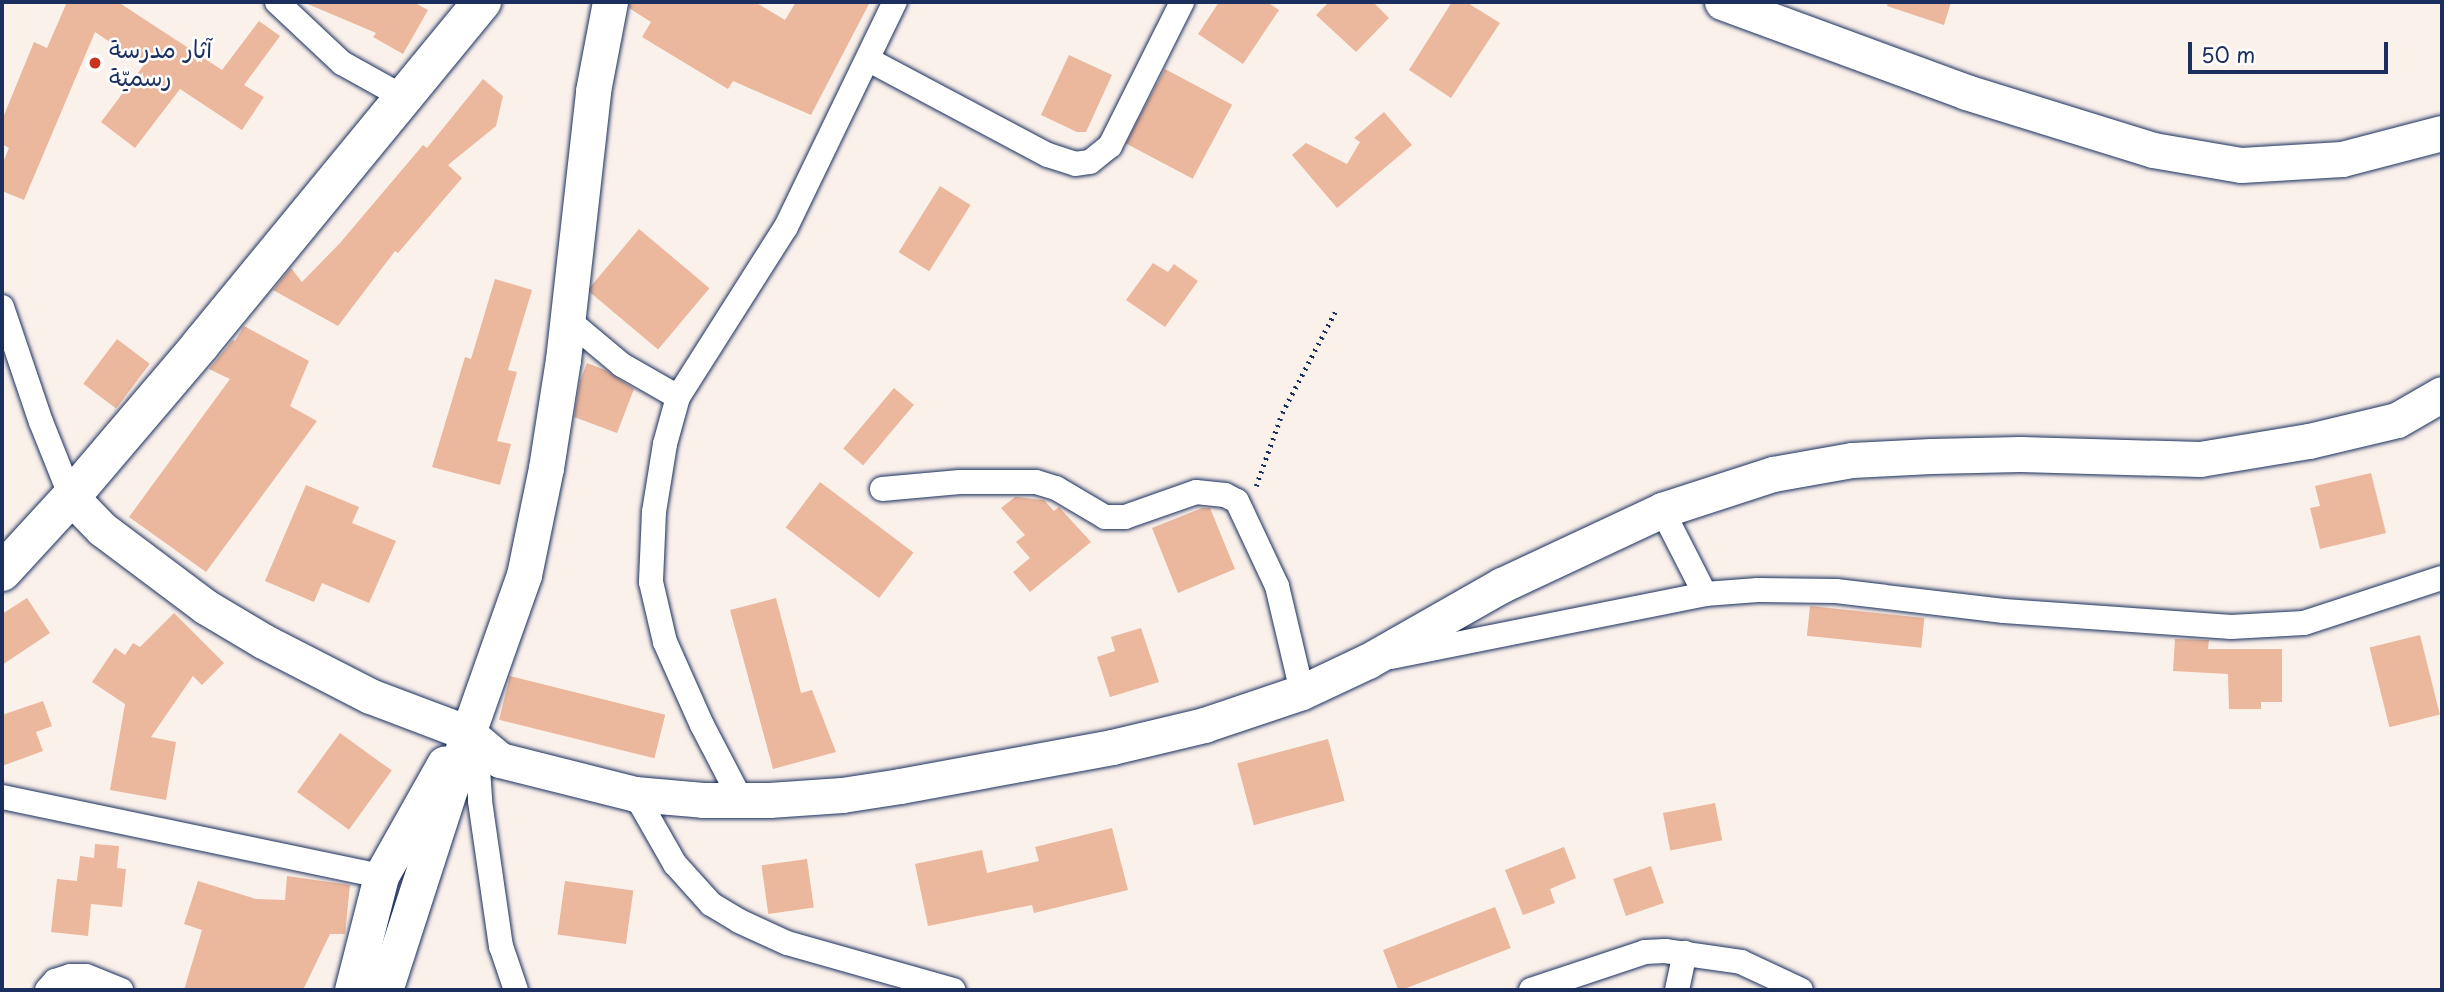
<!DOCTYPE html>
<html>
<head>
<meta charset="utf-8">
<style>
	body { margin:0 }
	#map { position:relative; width:2444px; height:992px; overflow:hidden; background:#fbf1eb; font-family:"Playpen Sans","Playpen Sans Arabic",sans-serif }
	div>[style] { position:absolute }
	.building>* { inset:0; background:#ebb79d; transform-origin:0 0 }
	.path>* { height:4.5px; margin-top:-2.25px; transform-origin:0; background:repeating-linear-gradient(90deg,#1b2f5e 0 2px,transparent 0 7px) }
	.roads { filter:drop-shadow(0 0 2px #1b2f5e) drop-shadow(0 0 2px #1b2f5e) }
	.street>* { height:24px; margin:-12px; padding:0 12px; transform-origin:12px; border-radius:12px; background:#fff }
	.secondary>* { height:35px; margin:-17.5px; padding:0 17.5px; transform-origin:17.5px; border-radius:17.5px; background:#fff }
	.primary>* { height:38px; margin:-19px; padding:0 19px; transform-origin:19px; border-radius:19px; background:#fff }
	.dots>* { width:19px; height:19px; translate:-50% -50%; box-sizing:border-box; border:4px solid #fff; border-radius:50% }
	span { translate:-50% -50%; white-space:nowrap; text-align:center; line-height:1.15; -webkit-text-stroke:5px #fff; paint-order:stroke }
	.poi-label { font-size:24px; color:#1b2f5e }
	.left { translate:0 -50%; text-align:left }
	.frame { position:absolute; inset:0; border:4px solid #1b2f5e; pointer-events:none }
	.scale { position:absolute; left:2188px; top:42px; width:200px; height:32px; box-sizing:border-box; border:4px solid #1b2f5e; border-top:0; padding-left:9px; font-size:21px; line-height:24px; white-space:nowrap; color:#1b2f5e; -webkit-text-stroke:5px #fff; paint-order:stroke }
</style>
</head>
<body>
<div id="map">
	<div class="building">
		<i style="clip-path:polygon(67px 2px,118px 2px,222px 70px,259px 21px,280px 36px,244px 85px,264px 97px,242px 130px,180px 89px,135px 148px,101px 122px,144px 65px,95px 32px,24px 200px,2px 191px,2px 165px,9px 148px,2px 144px,2px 120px,34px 42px,47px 48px)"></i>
		<i style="clip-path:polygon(303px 2px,413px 2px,428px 10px,403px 54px,373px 37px,376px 33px)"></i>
		<i style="clip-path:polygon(630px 2px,755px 2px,785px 20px,796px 2px,870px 2px,811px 115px,733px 81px,728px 89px,642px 37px,651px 22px,629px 8px)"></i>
		<i style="clip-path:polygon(1219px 2px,1267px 2px,1279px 10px,1243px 64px,1198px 34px)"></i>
		<i style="clip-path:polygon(1329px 2px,1373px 2px,1389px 18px,1356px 52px,1316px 15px)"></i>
		<i style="clip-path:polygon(1452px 2px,1466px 2px,1500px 23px,1451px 98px,1409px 70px)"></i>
		<i style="clip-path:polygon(1888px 2px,1951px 2px,1944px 25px,1887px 6px)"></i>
		<i style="clip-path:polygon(1069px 55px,1112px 75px,1086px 132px,1077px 132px,1041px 115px)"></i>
		<i style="left:1165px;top:69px;width:76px;height:84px;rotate:28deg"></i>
		<i style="clip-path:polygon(483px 79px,503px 96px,496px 126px,448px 165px,462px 178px,398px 253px,395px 251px,338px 326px,273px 290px,291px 268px,302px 282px,340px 243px,423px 145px,427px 148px)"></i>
		<i style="clip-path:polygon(1384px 112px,1412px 145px,1337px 208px,1292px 155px,1306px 143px,1347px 164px,1360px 142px,1354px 138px)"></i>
		<i style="left:940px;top:186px;width:36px;height:78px;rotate:32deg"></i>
		<i style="left:639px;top:229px;width:92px;height:80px;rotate:40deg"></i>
		<i style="clip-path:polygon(1153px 263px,1168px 272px,1174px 264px,1198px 281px,1165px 327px,1126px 300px)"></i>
		<i style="clip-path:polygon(495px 279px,532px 290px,508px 370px,517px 372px,497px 441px,511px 444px,500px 485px,432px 467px,465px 357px,471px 359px)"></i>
		<i style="clip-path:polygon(244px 326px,309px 361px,290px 406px,317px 421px,206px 572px,129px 517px,230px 379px,209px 369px,233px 340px,235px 341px)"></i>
		<i style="left:117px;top:339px;width:41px;height:56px;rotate:37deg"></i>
		<i style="clip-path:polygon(587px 363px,605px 370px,634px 389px,617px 433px,574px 417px,580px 381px)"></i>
		<i style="left:894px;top:388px;width:26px;height:79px;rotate:40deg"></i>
		<i style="clip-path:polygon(2371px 473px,2386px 533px,2320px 549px,2310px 508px,2320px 506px,2315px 486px)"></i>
		<i style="left:820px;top:482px;width:117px;height:57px;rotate:37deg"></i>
		<i style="clip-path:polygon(306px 485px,359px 507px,352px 523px,396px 541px,369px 603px,322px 583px,314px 602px,265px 581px)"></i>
		<i style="clip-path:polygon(1015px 497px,1044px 500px,1054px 511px,1059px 507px,1091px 542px,1030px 592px,1013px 572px,1030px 558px,1016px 542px,1025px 535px,1001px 508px)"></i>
		<i style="clip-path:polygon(1202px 508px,1210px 508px,1235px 569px,1178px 593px,1152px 528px)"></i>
		<i style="clip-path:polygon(27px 598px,50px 633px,2px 665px,2px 614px)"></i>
		<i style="clip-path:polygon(776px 598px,801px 693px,812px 690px,836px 752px,773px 769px,730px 610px)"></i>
		<i style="left:1810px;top:606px;width:115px;height:30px;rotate:6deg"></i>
		<i style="clip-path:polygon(174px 613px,224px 663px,202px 685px,193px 676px,151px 737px,176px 742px,166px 800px,110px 790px,125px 704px,92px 682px,115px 648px,125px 655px,133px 643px,140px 647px)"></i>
		<i style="clip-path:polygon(1141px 628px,1159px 682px,1110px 697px,1097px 657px,1115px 651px,1111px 637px)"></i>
		<i style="left:2420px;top:635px;width:82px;height:52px;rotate:76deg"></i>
		<i style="clip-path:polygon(2175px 639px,2209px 640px,2208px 649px,2282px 649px,2282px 702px,2261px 702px,2261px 709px,2229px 709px,2228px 674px,2173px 671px)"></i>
		<i style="left:510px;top:676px;width:160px;height:45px;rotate:14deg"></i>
		<i style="clip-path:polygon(43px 701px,52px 726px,36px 732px,43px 751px,2px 766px,2px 715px)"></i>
		<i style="left:340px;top:733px;width:64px;height:73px;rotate:36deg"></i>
		<i style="left:1328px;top:739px;width:64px;height:94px;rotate:75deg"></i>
		<i style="left:1715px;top:803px;width:38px;height:53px;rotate:79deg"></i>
		<i style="clip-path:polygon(1112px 828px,1128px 890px,1034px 913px,1032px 905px,928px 926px,915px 864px,982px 850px,987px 873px,1039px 861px,1035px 847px)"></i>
		<i style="clip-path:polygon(95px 844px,119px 846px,117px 868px,126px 869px,122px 907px,91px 904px,88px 936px,51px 932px,57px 879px,77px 881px,80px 856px,94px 858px)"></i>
		<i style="clip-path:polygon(1564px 847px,1576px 878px,1550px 889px,1555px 903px,1523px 915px,1505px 870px)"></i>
		<i style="left:807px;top:859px;width:49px;height:46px;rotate:82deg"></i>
		<i style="left:1651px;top:866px;width:39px;height:40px;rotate:71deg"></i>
		<i style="clip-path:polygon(287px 876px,350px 885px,345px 934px,330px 934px,303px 990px,184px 990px,202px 930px,184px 924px,198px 881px,256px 899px,285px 900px)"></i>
		<i style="left:565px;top:881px;width:69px;height:54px;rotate:8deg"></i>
		<i style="left:1495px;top:907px;width:44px;height:120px;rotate:69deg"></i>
	</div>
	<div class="path">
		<i style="left:1256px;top:486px;width:77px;rotate:-70.4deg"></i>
		<i style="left:1282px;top:413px;width:116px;rotate:-62.3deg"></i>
	</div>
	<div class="roads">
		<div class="street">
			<i style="left:277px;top:2px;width:89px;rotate:43.2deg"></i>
			<i style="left:342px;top:63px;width:72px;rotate:29.1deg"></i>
			<i style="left:869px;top:60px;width:203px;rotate:28deg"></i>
			<i style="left:1048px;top:155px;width:28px;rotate:18deg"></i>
			<i style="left:1075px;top:164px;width:15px;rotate:-8deg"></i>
			<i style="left:1090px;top:162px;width:26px;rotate:-39deg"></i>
			<i style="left:1110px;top:146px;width:161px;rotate:-63.4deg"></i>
			<i style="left:2px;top:307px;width:121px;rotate:71.3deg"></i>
			<i style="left:41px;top:422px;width:81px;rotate:68.2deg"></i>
			<i style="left:567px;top:319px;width:72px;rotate:39.9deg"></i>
			<i style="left:622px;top:365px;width:64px;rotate:29.7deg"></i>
			<i style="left:678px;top:397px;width:201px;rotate:-57.6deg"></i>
			<i style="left:786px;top:227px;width:250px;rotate:-64.2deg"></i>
			<i style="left:678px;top:397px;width:49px;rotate:105.5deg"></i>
			<i style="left:665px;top:444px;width:69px;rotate:99.2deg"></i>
			<i style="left:654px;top:512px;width:70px;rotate:92.5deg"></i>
			<i style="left:651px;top:582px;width:62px;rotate:76.9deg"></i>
			<i style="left:665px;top:642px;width:91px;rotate:66deg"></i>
			<i style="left:702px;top:725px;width:85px;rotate:62.5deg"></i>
			<i style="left:882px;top:489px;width:78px;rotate:-5.1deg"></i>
			<i style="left:960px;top:482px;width:76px"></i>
			<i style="left:1036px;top:482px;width:21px;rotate:17deg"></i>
			<i style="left:1056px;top:488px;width:57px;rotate:30.6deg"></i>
			<i style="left:1105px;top:517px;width:20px"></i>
			<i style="left:1125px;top:517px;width:75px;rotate:-19.4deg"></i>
			<i style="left:1196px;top:492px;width:29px;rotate:6deg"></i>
			<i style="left:1225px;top:495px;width:13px;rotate:27deg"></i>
			<i style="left:1237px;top:501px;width:94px;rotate:64.8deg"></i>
			<i style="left:1277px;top:586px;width:109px;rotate:76.7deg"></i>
			<i style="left:1662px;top:510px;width:94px;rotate:62.9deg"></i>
			<i style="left:1391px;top:657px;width:320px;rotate:-11.3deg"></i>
			<i style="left:1705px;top:594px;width:53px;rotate:-4.3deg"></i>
			<i style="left:1758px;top:590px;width:78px;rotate:0.7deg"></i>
			<i style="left:1836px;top:591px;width:169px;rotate:6.8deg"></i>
			<i style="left:2004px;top:611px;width:228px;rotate:4deg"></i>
			<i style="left:2231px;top:627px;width:73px;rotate:-3.1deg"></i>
			<i style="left:2304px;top:623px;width:145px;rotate:-18.1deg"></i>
			<i style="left:483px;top:747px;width:23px;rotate:103deg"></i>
			<i style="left:478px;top:769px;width:32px;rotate:86deg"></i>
			<i style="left:480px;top:801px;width:147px;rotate:81.8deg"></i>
			<i style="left:501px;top:946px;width:46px;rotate:71.2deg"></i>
			<i style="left:635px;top:794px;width:81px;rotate:60.3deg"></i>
			<i style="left:675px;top:864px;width:54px;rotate:48deg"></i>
			<i style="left:711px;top:904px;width:33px;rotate:31deg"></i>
			<i style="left:739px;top:921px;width:53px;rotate:24.6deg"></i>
			<i style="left:787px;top:943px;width:173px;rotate:15.8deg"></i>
			<i style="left:2px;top:797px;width:387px;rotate:11.8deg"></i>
			<i style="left:47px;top:990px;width:12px;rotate:-48deg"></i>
			<i style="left:55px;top:981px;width:16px;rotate:-18deg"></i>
			<i style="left:70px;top:976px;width:16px"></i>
			<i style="left:86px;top:976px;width:38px;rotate:22deg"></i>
			<i style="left:1531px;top:990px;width:120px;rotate:-18.4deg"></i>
			<i style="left:1645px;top:952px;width:20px;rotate:-3deg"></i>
			<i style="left:1665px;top:951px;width:77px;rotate:8.2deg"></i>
			<i style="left:1741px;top:962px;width:66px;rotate:25deg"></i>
			<i style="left:1677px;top:990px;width:38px;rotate:-78deg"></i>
		</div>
		<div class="secondary">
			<i style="left:1722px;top:2px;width:260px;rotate:20.2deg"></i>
			<i style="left:1966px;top:92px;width:196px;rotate:17.2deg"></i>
			<i style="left:2153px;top:150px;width:89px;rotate:9.7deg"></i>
			<i style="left:2241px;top:165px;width:101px;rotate:-3.4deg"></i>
			<i style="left:2342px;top:159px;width:103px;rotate:-14.6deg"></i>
			<i style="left:71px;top:497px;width:45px;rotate:45.9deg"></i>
			<i style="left:102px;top:529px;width:130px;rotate:36.9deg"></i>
			<i style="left:206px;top:607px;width:66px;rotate:30.8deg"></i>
			<i style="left:263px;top:641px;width:120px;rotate:27.2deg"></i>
			<i style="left:370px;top:696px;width:105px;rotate:20.7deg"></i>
			<i style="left:468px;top:733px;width:42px;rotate:40.2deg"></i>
			<i style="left:500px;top:760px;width:139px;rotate:14.1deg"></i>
			<i style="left:635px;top:794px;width:68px;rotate:5deg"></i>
			<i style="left:703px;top:800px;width:66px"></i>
			<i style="left:769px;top:800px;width:73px;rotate:-3.9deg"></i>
			<i style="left:842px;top:795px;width:59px;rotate:-8.8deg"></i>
			<i style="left:900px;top:786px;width:216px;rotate:-10.4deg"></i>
			<i style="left:1112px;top:747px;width:95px;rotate:-13.4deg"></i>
			<i style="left:1204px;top:725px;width:103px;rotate:-18.6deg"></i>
			<i style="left:1302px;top:692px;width:73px;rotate:-25.2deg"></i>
			<i style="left:1368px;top:661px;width:154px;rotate:-29.6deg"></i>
			<i style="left:1502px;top:585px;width:177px;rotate:-25.1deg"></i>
			<i style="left:1662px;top:510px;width:117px;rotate:-18deg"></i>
			<i style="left:1773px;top:474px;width:80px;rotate:-10deg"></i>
			<i style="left:1852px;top:460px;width:79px;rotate:-2.9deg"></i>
			<i style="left:1931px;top:456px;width:89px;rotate:-1.3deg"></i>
			<i style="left:2020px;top:454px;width:180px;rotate:1.6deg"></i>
			<i style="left:2200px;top:459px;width:110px;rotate:-9.4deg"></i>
			<i style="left:2309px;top:441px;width:90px;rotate:-13.4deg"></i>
			<i style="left:2397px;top:420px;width:52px;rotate:-30deg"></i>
			<i style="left:352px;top:990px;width:118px;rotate:-75.7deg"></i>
			<i style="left:381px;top:876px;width:129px;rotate:-60.6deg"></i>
			<i style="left:385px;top:990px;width:270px;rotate:-72.1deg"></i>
			<i style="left:468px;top:733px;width:168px;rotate:-70.5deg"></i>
			<i style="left:524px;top:575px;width:109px;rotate:-78.4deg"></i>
			<i style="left:546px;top:468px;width:109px;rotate:-81.1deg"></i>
			<i style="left:563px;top:360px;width:271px;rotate:-83.6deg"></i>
			<i style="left:593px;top:91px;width:91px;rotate:-79.2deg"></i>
		</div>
		<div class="primary">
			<i style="left:2px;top:572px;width:102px;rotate:-47.4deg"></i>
			<i style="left:71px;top:497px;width:201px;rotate:-49.6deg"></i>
			<i style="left:201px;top:344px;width:443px;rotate:-50.6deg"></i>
		</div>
	</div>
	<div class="dots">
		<i style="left:95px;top:63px;background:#c8321e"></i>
	</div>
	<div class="poi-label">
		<span class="left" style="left:109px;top:63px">آثار مدرسة<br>رسميّة</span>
	</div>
	<div class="frame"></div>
	<div class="scale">50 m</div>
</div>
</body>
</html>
